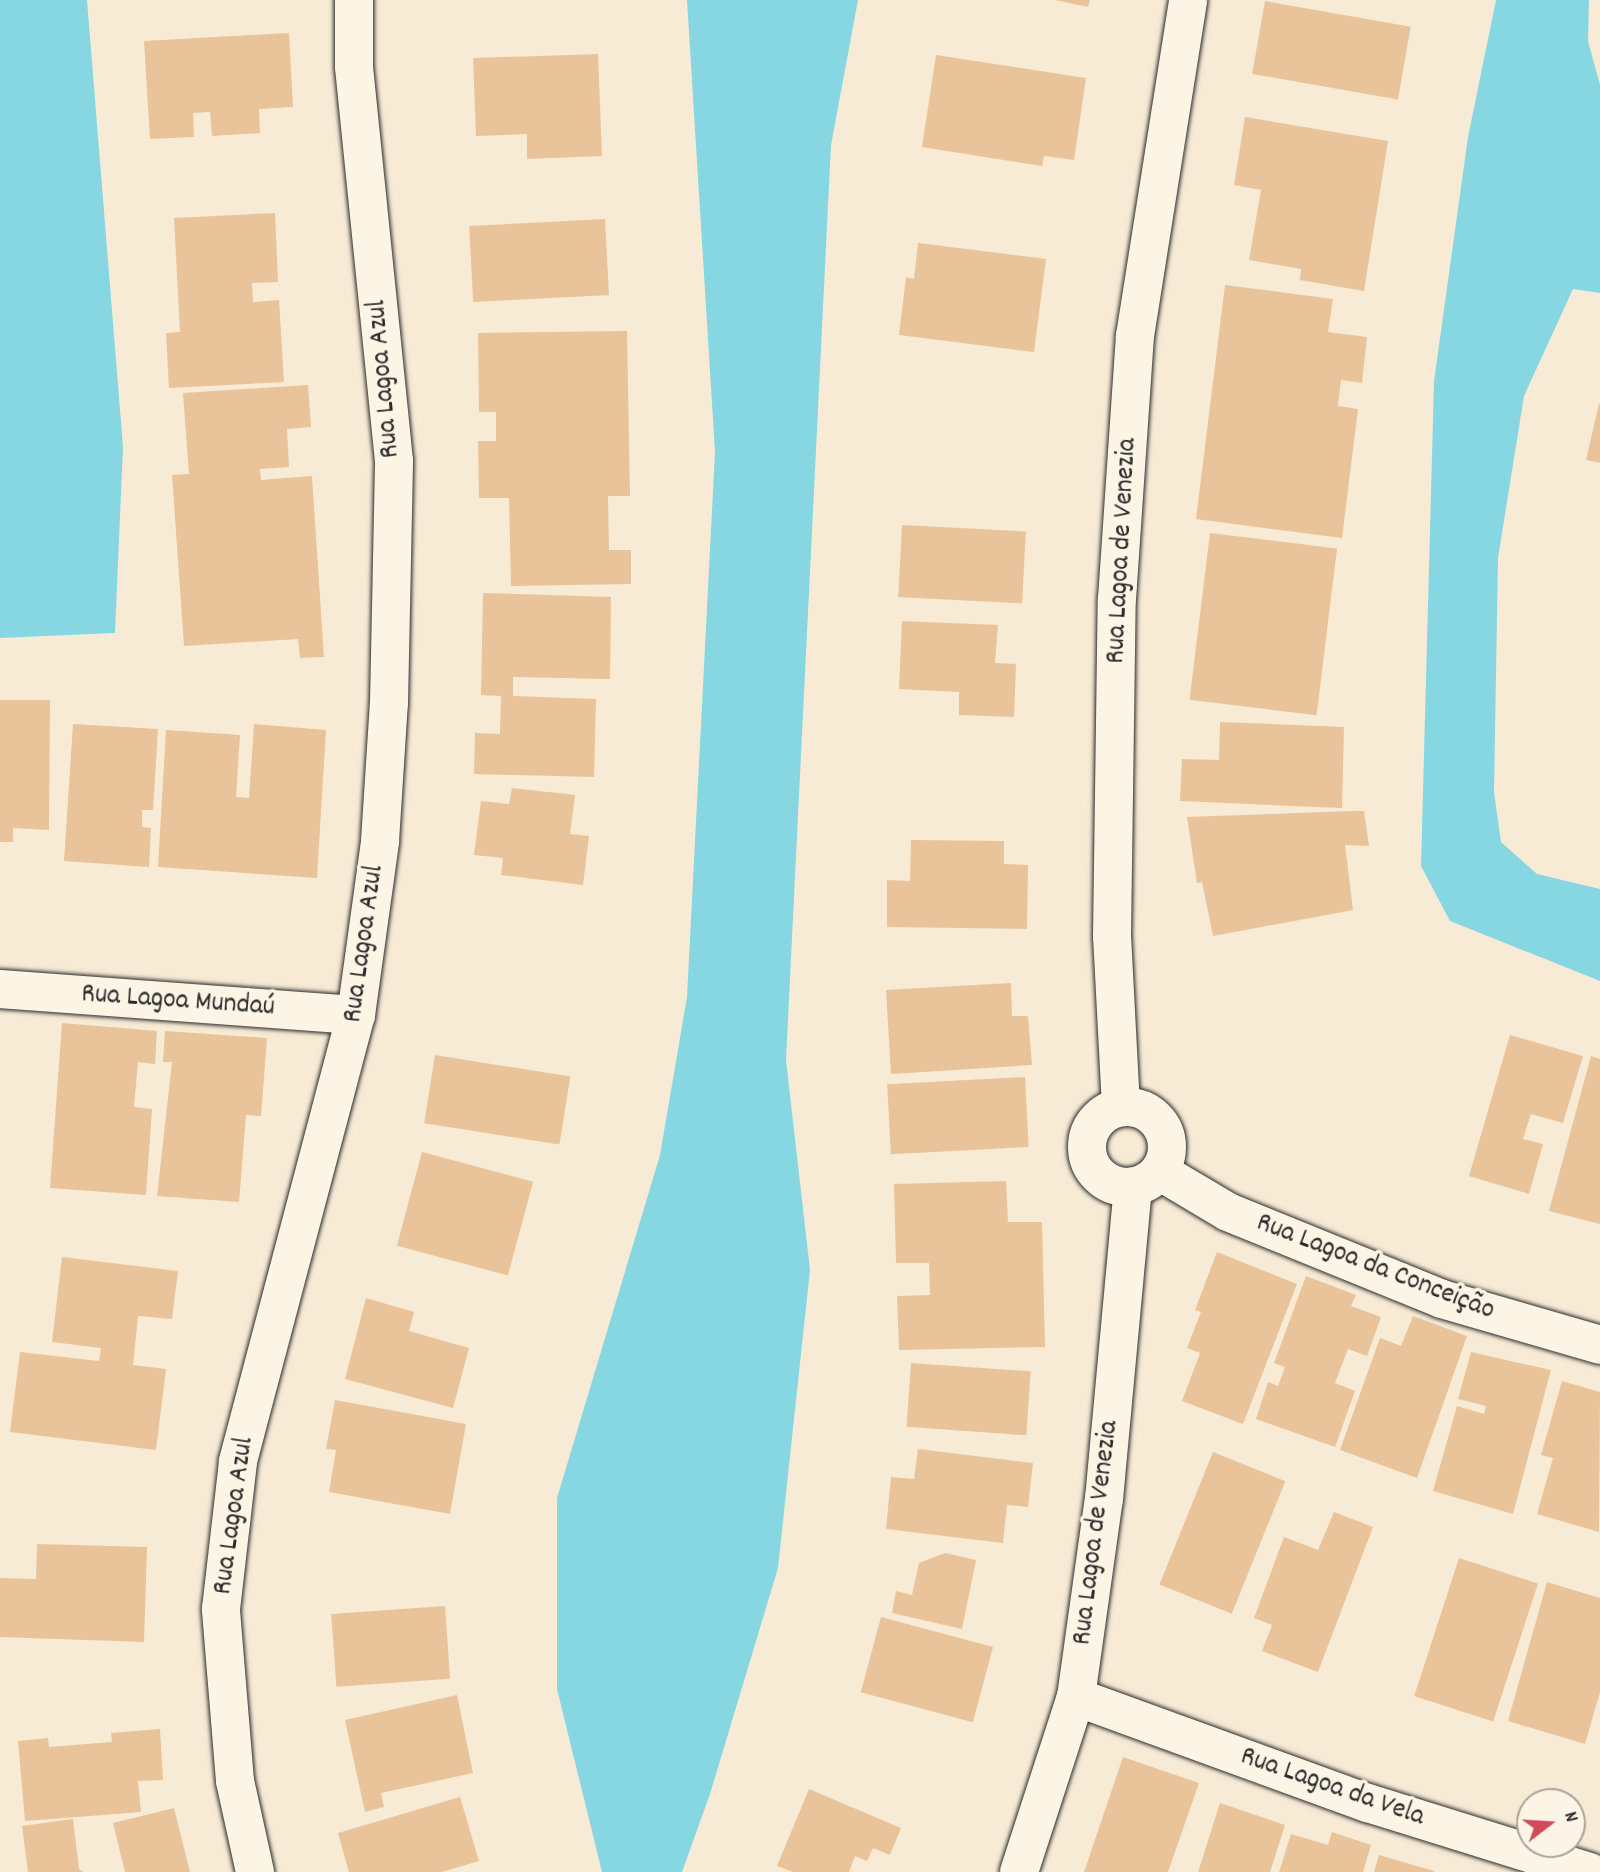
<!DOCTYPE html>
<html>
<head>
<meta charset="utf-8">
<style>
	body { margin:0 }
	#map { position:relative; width:1600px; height:1872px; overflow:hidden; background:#f8ebd6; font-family:Dekko,sans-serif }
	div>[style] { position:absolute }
	.water>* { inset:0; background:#87d7e2 }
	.building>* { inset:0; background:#e9c399; transform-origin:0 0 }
	.roads { filter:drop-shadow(0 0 2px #2b2b2b) drop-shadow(0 0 2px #2b2b2b) }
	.minor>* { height:38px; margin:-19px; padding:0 19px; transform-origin:19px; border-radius:19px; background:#fcf5e5 }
	.minor>.ring { margin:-19px; padding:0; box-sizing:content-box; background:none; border:38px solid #fcf5e5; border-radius:50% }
	span { translate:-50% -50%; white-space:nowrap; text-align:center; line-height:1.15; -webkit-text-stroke:7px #fcf5e5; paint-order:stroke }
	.street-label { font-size:28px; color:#2b2b2b }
	.north { position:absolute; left:1516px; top:1788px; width:70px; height:70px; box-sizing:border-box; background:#fcf5e5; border:2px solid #a8a49b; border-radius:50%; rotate:73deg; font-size:19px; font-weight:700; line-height:28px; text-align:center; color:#2b2b2b }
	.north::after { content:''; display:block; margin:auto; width:24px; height:32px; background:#d1495b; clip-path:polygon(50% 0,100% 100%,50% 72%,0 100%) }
</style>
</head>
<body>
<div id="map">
	<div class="water">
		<i style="clip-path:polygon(0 0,87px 0,123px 447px,115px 633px,0 638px)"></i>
		<i style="clip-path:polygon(687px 0,858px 0,831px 145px,786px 1060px,810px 1270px,778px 1568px,710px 1794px,682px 1872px,602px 1872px,557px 1689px,557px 1498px,660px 1155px,687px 997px,715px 452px)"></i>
		<i style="clip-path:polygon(1496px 0,1589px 0,1588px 41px,1600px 85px,1600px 293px,1573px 289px,1524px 396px,1498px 558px,1494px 792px,1501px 842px,1537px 874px,1600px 889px,1600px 981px,1450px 921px,1421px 866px,1434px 381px,1468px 137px)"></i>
	</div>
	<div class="building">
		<i style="clip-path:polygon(1055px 0,1090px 0,1088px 7px)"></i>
		<i style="left:1265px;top:1px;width:148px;height:74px;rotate:10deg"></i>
		<i style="clip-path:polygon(289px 33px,293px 107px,259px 109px,260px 133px,212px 136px,210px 112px,193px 113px,194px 137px,150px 139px,144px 41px)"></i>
		<i style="clip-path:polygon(598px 54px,602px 156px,527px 159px,527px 134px,476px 136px,473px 58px)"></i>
		<i style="clip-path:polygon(936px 55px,1086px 78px,1074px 160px,1044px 156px,1042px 166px,922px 147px)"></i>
		<i style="clip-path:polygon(1245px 117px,1388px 141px,1364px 291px,1300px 280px,1301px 269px,1249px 260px,1261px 190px,1234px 185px)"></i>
		<i style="clip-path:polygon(275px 213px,278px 282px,252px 283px,253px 302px,279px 300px,284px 382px,169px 388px,166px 333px,180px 332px,174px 218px)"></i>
		<i style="left:605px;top:219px;width:76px;height:136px;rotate:87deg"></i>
		<i style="clip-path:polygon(918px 243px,1046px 259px,1034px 352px,899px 335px,906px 277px,914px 279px)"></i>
		<i style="clip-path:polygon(1225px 285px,1333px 299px,1328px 332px,1367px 337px,1362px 383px,1341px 380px,1338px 406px,1358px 409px,1342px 538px,1196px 519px)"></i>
		<i style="clip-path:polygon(627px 331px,630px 496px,608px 496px,609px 550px,631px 550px,631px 584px,511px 586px,509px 498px,479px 498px,478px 441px,496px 441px,496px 412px,479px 412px,478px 333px)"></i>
		<i style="clip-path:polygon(308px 385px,311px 427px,287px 429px,289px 467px,260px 469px,261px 480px,312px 476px,324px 657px,300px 658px,298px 639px,184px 646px,172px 475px,189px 474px,183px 393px)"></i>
		<i style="clip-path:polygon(1599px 404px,1600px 404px,1600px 463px,1586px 460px)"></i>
		<i style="left:902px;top:525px;width:124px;height:72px;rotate:3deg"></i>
		<i style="left:1210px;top:533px;width:128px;height:168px;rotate:7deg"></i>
		<i style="clip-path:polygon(483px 593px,611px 597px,610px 679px,513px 677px,513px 696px,596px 699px,594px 777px,474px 774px,475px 733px,500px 734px,501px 696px,481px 695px)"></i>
		<i style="clip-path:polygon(902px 621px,998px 625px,995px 663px,1016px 664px,1014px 717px,959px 715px,959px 692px,899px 689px)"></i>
		<i style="clip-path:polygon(0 700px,50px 700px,49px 830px,13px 828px,13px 842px,0 842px)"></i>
		<i style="clip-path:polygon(1220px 722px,1344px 727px,1342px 808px,1180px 801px,1182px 759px,1219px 760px)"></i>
		<i style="clip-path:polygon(73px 724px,158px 729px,153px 810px,142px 810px,142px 827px,151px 828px,149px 867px,64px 861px)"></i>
		<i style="clip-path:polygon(254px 724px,326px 730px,317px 878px,158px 867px,166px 730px,240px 735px,236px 797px,249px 798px)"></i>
		<i style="clip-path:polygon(512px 788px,575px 795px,570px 834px,589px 836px,583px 885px,501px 875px,503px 858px,474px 855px,481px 801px,509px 804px)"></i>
		<i style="clip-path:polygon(1352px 811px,1364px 811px,1369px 846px,1345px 845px,1353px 910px,1213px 936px,1202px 882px,1197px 883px,1187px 817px)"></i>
		<i style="clip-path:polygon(911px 840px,1004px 841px,1004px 864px,1028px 865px,1027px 929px,887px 927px,887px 880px,910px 881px)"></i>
		<i style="clip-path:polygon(1011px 983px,1012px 1016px,1028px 1016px,1032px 1065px,891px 1074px,886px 990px)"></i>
		<i style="clip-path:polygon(62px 1023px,157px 1031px,155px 1064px,138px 1062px,134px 1107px,152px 1109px,146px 1195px,50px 1188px)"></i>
		<i style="clip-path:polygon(165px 1031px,267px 1038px,261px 1116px,246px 1115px,239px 1202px,157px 1196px,172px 1062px,163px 1062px)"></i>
		<i style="clip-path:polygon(1510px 1035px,1583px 1056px,1563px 1123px,1531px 1114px,1523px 1139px,1543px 1144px,1529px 1194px,1469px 1176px)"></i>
		<i style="left:435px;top:1055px;width:137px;height:69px;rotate:9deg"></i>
		<i style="clip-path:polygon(1591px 1056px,1600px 1059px,1600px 1224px,1549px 1211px)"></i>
		<i style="left:1025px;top:1077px;width:70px;height:138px;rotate:87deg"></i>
		<i style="left:422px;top:1152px;width:115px;height:97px;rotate:15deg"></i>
		<i style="clip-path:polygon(1006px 1181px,1008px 1222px,1042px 1222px,1045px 1347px,899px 1350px,897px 1296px,930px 1295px,929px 1263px,896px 1263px,894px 1184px)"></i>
		<i style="clip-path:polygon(1217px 1252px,1297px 1284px,1243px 1424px,1182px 1401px,1200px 1353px,1187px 1348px,1201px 1312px,1195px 1310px)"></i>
		<i style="clip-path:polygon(62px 1257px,178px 1271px,172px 1319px,138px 1316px,133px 1365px,166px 1369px,156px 1450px,10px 1432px,20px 1352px,99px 1361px,101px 1348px,52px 1342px)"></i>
		<i style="clip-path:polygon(1306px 1276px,1356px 1295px,1351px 1306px,1381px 1317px,1367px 1356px,1348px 1349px,1335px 1383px,1355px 1391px,1335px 1447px,1256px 1419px,1268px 1382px,1278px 1386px,1285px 1367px,1274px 1363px)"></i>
		<i style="clip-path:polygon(366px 1298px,414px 1312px,409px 1331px,469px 1348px,453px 1408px,345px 1379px)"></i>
		<i style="clip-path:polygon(1413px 1316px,1467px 1336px,1417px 1478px,1340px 1450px,1380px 1338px,1401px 1346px)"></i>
		<i style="clip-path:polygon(1471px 1352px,1551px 1370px,1513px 1514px,1433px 1491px,1457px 1406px,1484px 1414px,1486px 1406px,1458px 1399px)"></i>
		<i style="left:911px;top:1363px;width:120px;height:64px;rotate:4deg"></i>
		<i style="clip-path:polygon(1562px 1381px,1600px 1392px,1599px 1532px,1537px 1514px,1553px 1458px,1541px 1455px)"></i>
		<i style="clip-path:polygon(335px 1400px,466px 1424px,450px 1514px,329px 1492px,336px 1450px,326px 1449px)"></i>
		<i style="clip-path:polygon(918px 1449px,1033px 1463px,1028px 1507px,1007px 1505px,1003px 1543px,886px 1529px,891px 1477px,914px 1479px)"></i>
		<i style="left:1213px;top:1452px;width:78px;height:143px;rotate:22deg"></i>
		<i style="clip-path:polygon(1334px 1512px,1373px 1527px,1318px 1672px,1262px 1651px,1272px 1625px,1254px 1618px,1284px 1537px,1318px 1550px)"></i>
		<i style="clip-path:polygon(37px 1544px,147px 1547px,144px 1642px,0 1637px,0 1578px,36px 1579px)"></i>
		<i style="clip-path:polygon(945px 1553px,976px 1560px,962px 1629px,892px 1613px,896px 1591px,912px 1595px,919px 1563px)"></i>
		<i style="left:1459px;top:1558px;width:83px;height:145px;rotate:18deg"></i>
		<i style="clip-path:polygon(1547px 1582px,1600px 1598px,1600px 1692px,1585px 1744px,1508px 1721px)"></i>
		<i style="left:445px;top:1606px;width:73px;height:114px;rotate:86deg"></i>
		<i style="left:881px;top:1617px;width:116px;height:78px;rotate:15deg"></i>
		<i style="clip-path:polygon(457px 1695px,473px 1773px,381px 1793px,384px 1807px,365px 1812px,345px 1720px)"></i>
		<i style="clip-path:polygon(160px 1729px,163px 1780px,138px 1781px,141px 1812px,25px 1821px,18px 1741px,48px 1738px,49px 1747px,112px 1742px,111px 1733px)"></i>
		<i style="clip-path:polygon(1123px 1757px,1199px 1783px,1168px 1872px,1084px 1872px)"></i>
		<i style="clip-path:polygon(809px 1789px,901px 1828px,890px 1855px,873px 1848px,867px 1861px,855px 1856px,849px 1872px,793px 1872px,777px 1866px)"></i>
		<i style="clip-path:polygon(460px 1797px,479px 1861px,442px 1872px,349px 1872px,338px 1833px)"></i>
		<i style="clip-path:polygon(1220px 1803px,1285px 1825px,1270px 1872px,1198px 1872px)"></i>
		<i style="clip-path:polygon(174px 1808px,190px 1872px,125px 1872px,113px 1823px)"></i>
		<i style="clip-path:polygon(73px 1819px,79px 1869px,83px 1872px,28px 1872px,22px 1826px)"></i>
		<i style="clip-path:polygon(1332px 1832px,1371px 1845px,1363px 1872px,1279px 1872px,1291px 1834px,1328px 1845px)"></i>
		<i style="clip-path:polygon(1379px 1855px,1434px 1871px,1434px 1872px,1374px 1872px)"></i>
	</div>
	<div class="roads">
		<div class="minor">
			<i style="left:0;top:989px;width:357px;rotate:4.2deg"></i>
			<i style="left:1121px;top:1107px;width:170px;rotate:-93deg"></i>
			<i style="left:1112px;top:937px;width:338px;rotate:-89.2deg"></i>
			<i style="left:1117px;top:599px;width:264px;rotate:-86.1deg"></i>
			<i style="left:1135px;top:336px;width:340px;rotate:-81deg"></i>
			<i class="ring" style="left:1087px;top:1107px;width:42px;height:42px"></i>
			<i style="left:1159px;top:1171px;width:80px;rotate:30.7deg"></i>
			<i style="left:1228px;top:1212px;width:231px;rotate:22.1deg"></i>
			<i style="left:1442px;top:1299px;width:165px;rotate:16.2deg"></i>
			<i style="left:1076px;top:1697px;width:311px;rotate:20deg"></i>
			<i style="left:1368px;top:1803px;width:232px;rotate:17.3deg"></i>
			<i style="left:255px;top:1872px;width:93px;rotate:-102.4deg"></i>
			<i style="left:235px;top:1781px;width:173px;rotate:-94.7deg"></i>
			<i style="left:221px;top:1609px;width:149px;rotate:-83.4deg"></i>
			<i style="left:238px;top:1461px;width:461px;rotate:-75.2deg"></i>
			<i style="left:356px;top:1015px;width:176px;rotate:-82.1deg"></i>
			<i style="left:380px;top:841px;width:138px;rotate:-86.3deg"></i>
			<i style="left:389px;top:703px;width:242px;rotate:-88.8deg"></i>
			<i style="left:394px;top:461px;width:397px;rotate:-95.8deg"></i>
			<i style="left:354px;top:66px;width:66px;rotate:-90deg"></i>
			<i style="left:1019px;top:1872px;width:184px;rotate:-72deg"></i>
			<i style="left:1076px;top:1697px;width:200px;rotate:-82deg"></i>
			<i style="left:1104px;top:1499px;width:314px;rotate:-84.7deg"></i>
		</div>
	</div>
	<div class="street-label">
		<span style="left:385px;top:379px;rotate:-95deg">Rua Lagoa Azul</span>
		<span style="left:1123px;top:551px;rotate:-87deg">Rua Lagoa de Venezia</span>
		<span style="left:365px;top:944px;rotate:-82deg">Rua Lagoa Azul</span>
		<span style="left:178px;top:1002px;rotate:4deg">Rua Lagoa Mundaú</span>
		<span style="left:1375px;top:1268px;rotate:21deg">Rua Lagoa da Conceição</span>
		<span style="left:235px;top:1516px;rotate:-82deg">Rua Lagoa Azul</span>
		<span style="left:1097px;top:1533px;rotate:-83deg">Rua Lagoa de Venezia</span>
		<span style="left:1332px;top:1788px;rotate:19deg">Rua Lagoa da Vela</span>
	</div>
	<div class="north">N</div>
</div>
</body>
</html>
